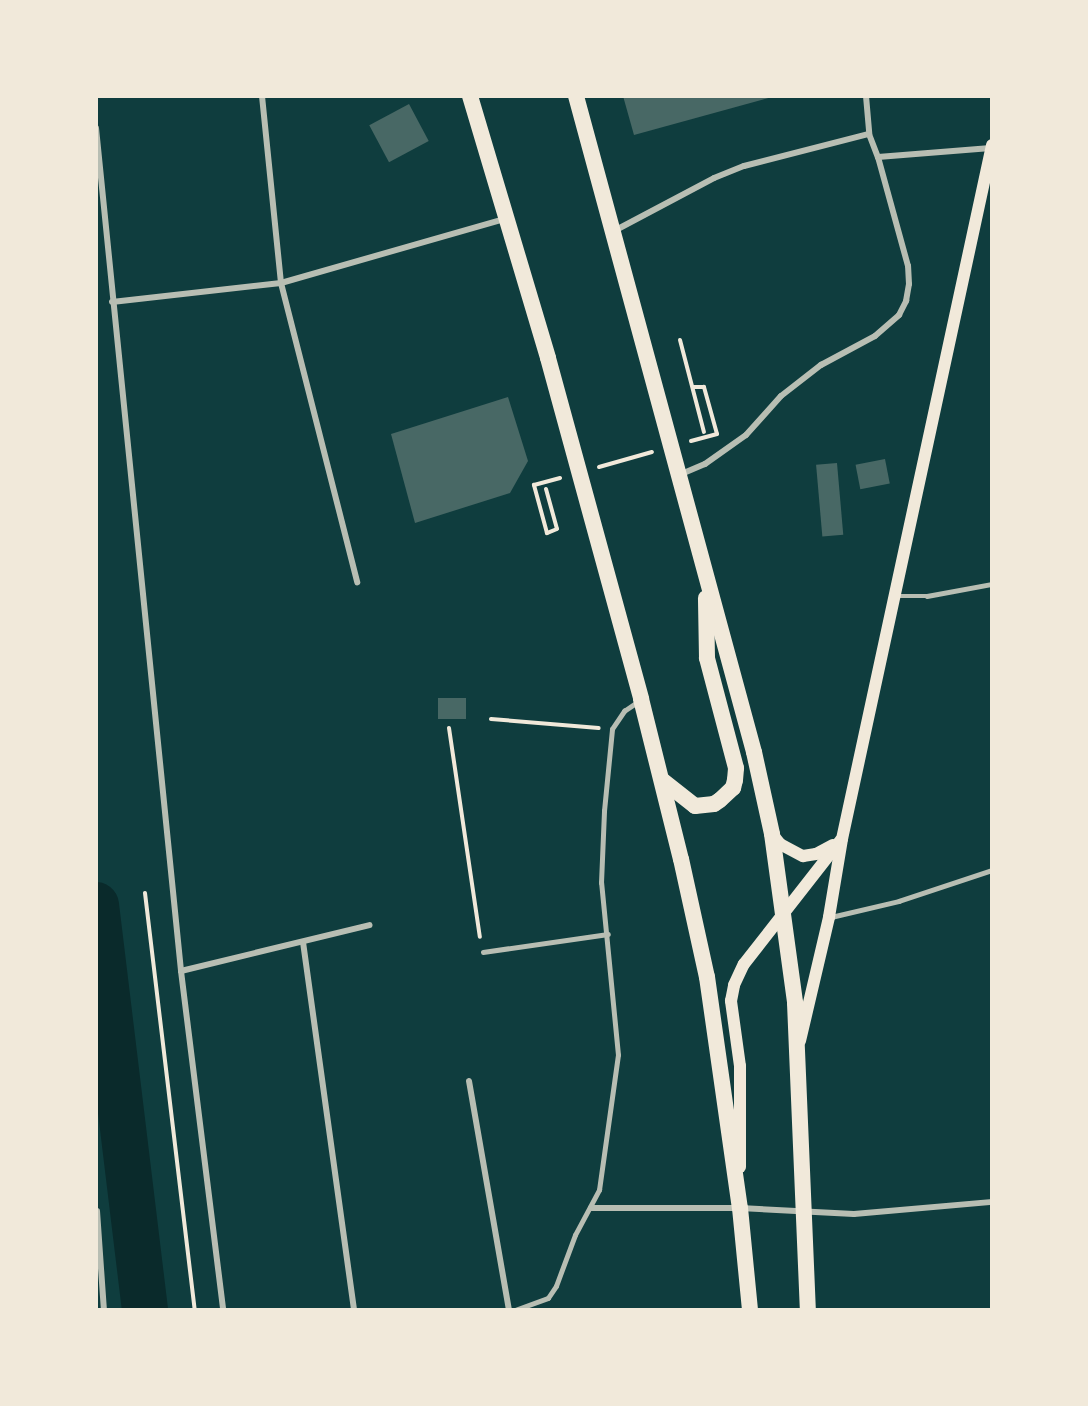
<!DOCTYPE html>
<html>
<head>
<meta charset="utf-8">
<style>
	body { margin:0 }
	#map { position:relative; width:1088px; height:1406px; overflow:hidden; background:#0f3d3e; font-family:"Sofia Sans Condensed",sans-serif }
	div>[style] { position:absolute }
	.river>* { height:46px; margin:-23px; padding:0 23px; transform-origin:23px; border-radius:23px; background:#0a2a2b }
	.building>* { inset:0; background:#486865; transform-origin:0 0 }
	.path>* { height:4px; margin:-2px; padding:0 2px; transform-origin:2px; border-radius:2px; background:#f1e9da }
	.service>* { height:4.5px; margin:-2.25px; padding:0 2.25px; transform-origin:2.25px; border-radius:2.25px; background:#b8beb3 }
	.minor>* { height:6px; margin:-3px; padding:0 3px; transform-origin:3px; border-radius:3px; background:#b8beb3 }
	.secondary>* { height:12px; margin:-6px; padding:0 6px; transform-origin:6px; border-radius:6px; background:#f1e9da }
	.trunk>* { height:16px; margin:-8px; padding:0 8px; transform-origin:8px; border-radius:8px; background:#f1e9da }
	span { translate:-50% -50%; white-space:nowrap; text-align:center; line-height:1.15; -webkit-text-stroke:5px #f1e9da; paint-order:stroke }
	.frame { position:absolute; inset:0; border:98px solid #f1e9da; pointer-events:none }
</style>
</head>
<body>
<div id="map">
	<div class="river">
		<i style="left:96px;top:905px;width:408px;rotate:83.1deg"></i>
	</div>
	<div class="building">
		<i style="clip-path:polygon(623px 96px,772px 96px,772px 97px,634px 135px)"></i>
		<i style="left:409px;top:104px;width:42px;height:45px;rotate:62deg"></i>
		<i style="clip-path:polygon(508px 397px,528px 461px,510px 493px,415px 523px,391px 434px)"></i>
		<i style="left:885px;top:459px;width:25px;height:30px;rotate:79deg"></i>
		<i style="left:837px;top:463px;width:72px;height:21px;rotate:85deg"></i>
		<i style="left:438px;top:698px;width:28px;height:21px"></i>
	</div>
	<div class="path">
		<i style="left:680px;top:340px;width:95px;rotate:75.4deg"></i>
		<i style="left:691px;top:441px;width:27px;rotate:-15deg"></i>
		<i style="left:717px;top:434px;width:49px;rotate:-105.5deg"></i>
		<i style="left:704px;top:387px;width:11px;rotate:180deg"></i>
		<i style="left:599px;top:467px;width:55px;rotate:-15.8deg"></i>
		<i style="left:546px;top:489px;width:41px;rotate:74.6deg"></i>
		<i style="left:557px;top:529px;width:11px;rotate:158deg"></i>
		<i style="left:547px;top:533px;width:50px;rotate:-105.2deg"></i>
		<i style="left:534px;top:485px;width:27px;rotate:-15deg"></i>
		<i style="left:491px;top:719px;width:108px;rotate:4.8deg"></i>
		<i style="left:449px;top:728px;width:211px;rotate:81.6deg"></i>
		<i style="left:145px;top:893px;width:420px;rotate:83.2deg"></i>
	</div>
	<div class="service">
		<i style="left:895px;top:596px;width:32px"></i>
		<i style="left:927px;top:596px;width:66px;rotate:-10.5deg"></i>
		<i style="left:831px;top:917px;width:70px;rotate:-13.2deg"></i>
		<i style="left:899px;top:901px;width:98px;rotate:-18.4deg"></i>
		<i style="left:483px;top:952px;width:126px;rotate:-8.2deg"></i>
		<i style="left:515px;top:1310px;width:35px;rotate:-20deg"></i>
		<i style="left:548px;top:1298px;width:14px;rotate:-56deg"></i>
		<i style="left:556px;top:1286px;width:54px;rotate:-69.6deg"></i>
		<i style="left:575px;top:1235px;width:51px;rotate:-61.9deg"></i>
		<i style="left:599px;top:1190px;width:136px;rotate:-82deg"></i>
		<i style="left:618px;top:1055px;width:173px;rotate:-95.6deg"></i>
		<i style="left:601px;top:883px;width:72px;rotate:-87.6deg"></i>
		<i style="left:604px;top:811px;width:82px;rotate:-84.4deg"></i>
		<i style="left:612px;top:729px;width:22px;rotate:-56deg"></i>
		<i style="left:624px;top:711px;width:18px;rotate:-34deg"></i>
	</div>
	<div class="minor">
		<i style="left:262px;top:96px;width:188px;rotate:84.2deg"></i>
		<i style="left:281px;top:283px;width:309px;rotate:75.7deg"></i>
		<i style="left:866px;top:96px;width:38px;rotate:85deg"></i>
		<i style="left:869px;top:134px;width:25px;rotate:69deg"></i>
		<i style="left:96px;top:128px;width:847px;rotate:84.24deg"></i>
		<i style="left:181px;top:971px;width:342px;rotate:82.9deg"></i>
		<i style="left:614px;top:231px;width:113px;rotate:-27.9deg"></i>
		<i style="left:714px;top:178px;width:32px;rotate:-22deg"></i>
		<i style="left:744px;top:166px;width:129px;rotate:-14.4deg"></i>
		<i style="left:112px;top:302px;width:170px;rotate:-6.4deg"></i>
		<i style="left:281px;top:283px;width:232px;rotate:-16deg"></i>
		<i style="left:679px;top:475px;width:28px;rotate:-23deg"></i>
		<i style="left:705px;top:464px;width:50px;rotate:-35.3deg"></i>
		<i style="left:746px;top:435px;width:52px;rotate:-48.1deg"></i>
		<i style="left:781px;top:396px;width:51px;rotate:-37.8deg"></i>
		<i style="left:821px;top:365px;width:61px;rotate:-28.2deg"></i>
		<i style="left:875px;top:336px;width:32px;rotate:-41deg"></i>
		<i style="left:899px;top:315px;width:16px;rotate:-63deg"></i>
		<i style="left:906px;top:301px;width:17px;rotate:-80deg"></i>
		<i style="left:909px;top:284px;width:18px;rotate:-93deg"></i>
		<i style="left:908px;top:266px;width:113px;rotate:-105.4deg"></i>
		<i style="left:878px;top:157px;width:113px;rotate:-4.6deg"></i>
		<i style="left:303px;top:942px;width:372px;rotate:82.1deg"></i>
		<i style="left:181px;top:971px;width:194px;rotate:-13.7deg"></i>
		<i style="left:469px;top:1081px;width:232px;rotate:80.1deg"></i>
		<i style="left:591px;top:1208px;width:149px"></i>
		<i style="left:740px;top:1208px;width:114px;rotate:3deg"></i>
		<i style="left:854px;top:1214px;width:139px;rotate:-5deg"></i>
		<i style="left:97px;top:1211px;width:99px;rotate:86deg"></i>
	</div>
	<div class="secondary">
		<i style="left:772px;top:834px;width:13px;rotate:51deg"></i>
		<i style="left:780px;top:844px;width:26px;rotate:28deg"></i>
		<i style="left:803px;top:856px;width:13px;rotate:-9deg"></i>
		<i style="left:816px;top:854px;width:19px;rotate:-28deg"></i>
		<i style="left:800px;top:1041px;width:127px;rotate:-76.8deg"></i>
		<i style="left:829px;top:917px;width:79px;rotate:-80.5deg"></i>
		<i style="left:842px;top:839px;width:710px;rotate:-77.8deg"></i>
		<i style="left:740px;top:1167px;width:101px;rotate:-90deg"></i>
		<i style="left:740px;top:1066px;width:66px;rotate:-97.9deg"></i>
		<i style="left:731px;top:1001px;width:16px;rotate:-79deg"></i>
		<i style="left:734px;top:985px;width:23px;rotate:-65deg"></i>
		<i style="left:744px;top:964px;width:157px;rotate:-52deg"></i>
	</div>
	<div class="trunk">
		<i style="left:470px;top:96px;width:273px;rotate:73.4deg"></i>
		<i style="left:548px;top:358px;width:353px;rotate:74.7deg"></i>
		<i style="left:641px;top:699px;width:165px;rotate:76deg"></i>
		<i style="left:681px;top:859px;width:121px;rotate:77.6deg"></i>
		<i style="left:707px;top:977px;width:233px;rotate:81.9deg"></i>
		<i style="left:740px;top:1208px;width:102px;rotate:84.4deg"></i>
		<i style="left:576px;top:96px;width:680px;rotate:74.82deg"></i>
		<i style="left:754px;top:752px;width:84px;rotate:77.6deg"></i>
		<i style="left:772px;top:834px;width:171px;rotate:82.2deg"></i>
		<i style="left:795px;top:1003px;width:307px;rotate:87.6deg"></i>
		<i style="left:662px;top:780px;width:42px;rotate:38.2deg"></i>
		<i style="left:695px;top:806px;width:19px;rotate:-6deg"></i>
		<i style="left:714px;top:804px;width:7px;rotate:-34deg"></i>
		<i style="left:720px;top:800px;width:18px;rotate:-43deg"></i>
		<i style="left:733px;top:788px;width:8px;rotate:-76deg"></i>
		<i style="left:735px;top:780px;width:12px;rotate:-85deg"></i>
		<i style="left:736px;top:768px;width:114px;rotate:-104.8deg"></i>
		<i style="left:707px;top:658px;width:60px;rotate:-91deg"></i>
	</div>
	<div class="frame"></div>
</div>
</body>
</html>
